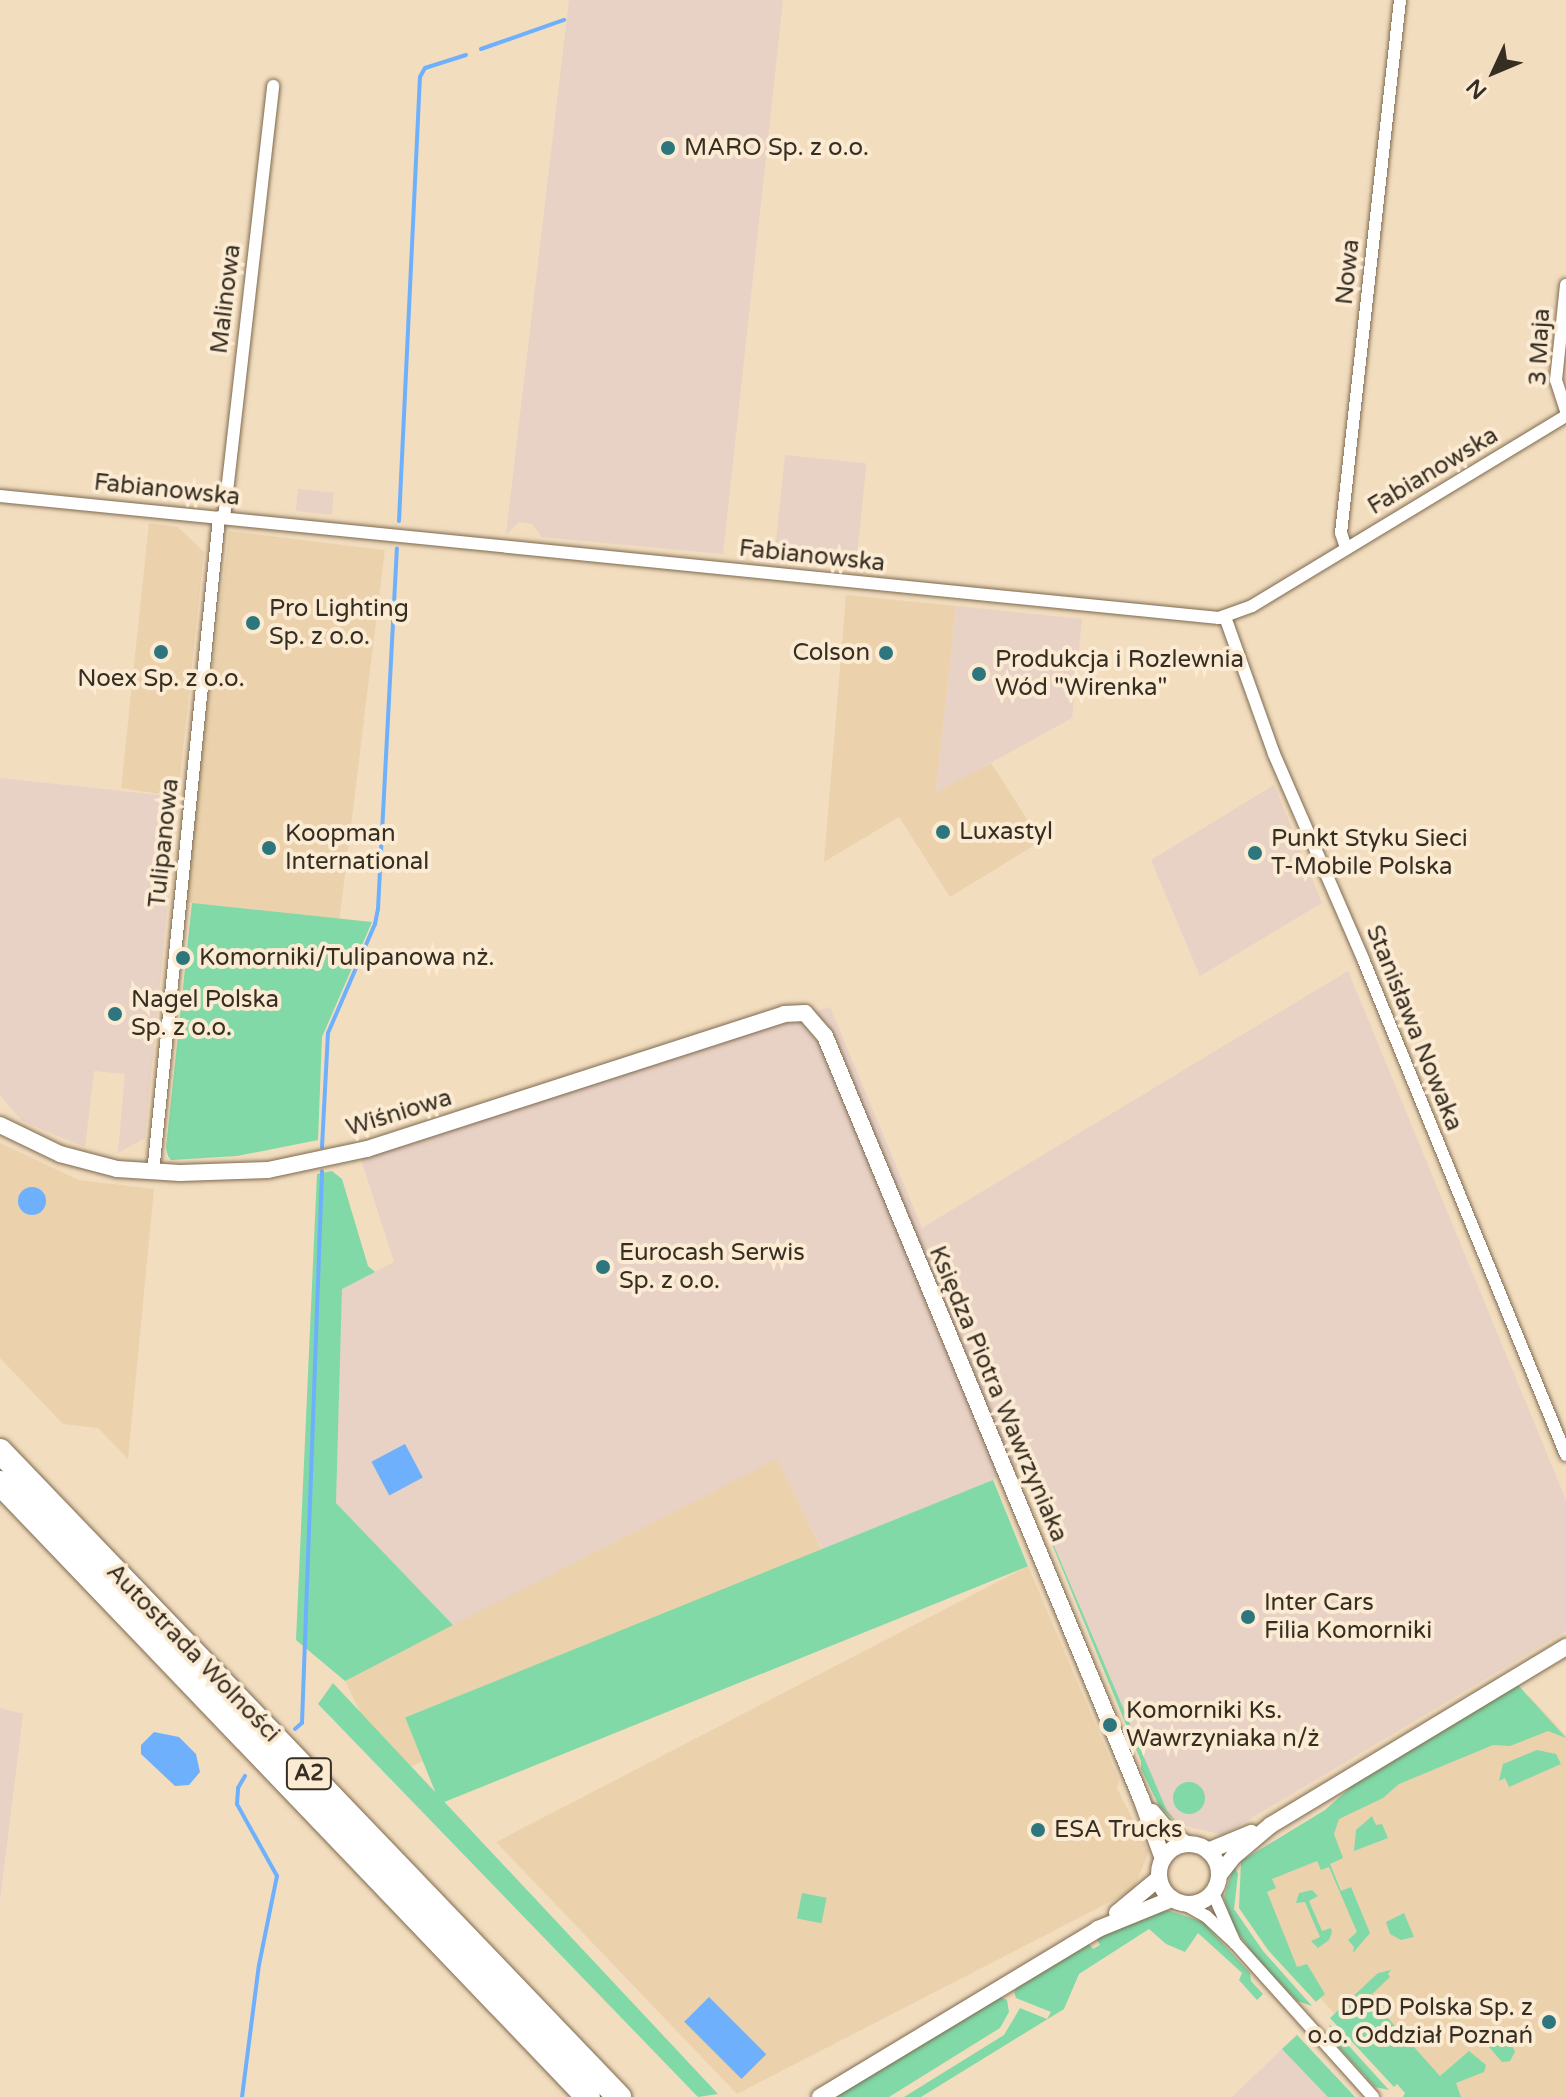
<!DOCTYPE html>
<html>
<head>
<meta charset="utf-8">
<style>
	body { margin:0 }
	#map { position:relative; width:1566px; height:2097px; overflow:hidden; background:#f3ddbf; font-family:"Varela Round",sans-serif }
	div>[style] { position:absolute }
	.built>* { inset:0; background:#ebd2ad; transform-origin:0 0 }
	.industrial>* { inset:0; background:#e8d1c5; transform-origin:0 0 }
	.green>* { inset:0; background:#81d9a8; transform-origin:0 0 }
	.round { border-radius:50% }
	.water>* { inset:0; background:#6fb0fc; transform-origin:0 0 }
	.stream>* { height:4px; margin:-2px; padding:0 2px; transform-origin:2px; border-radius:2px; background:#6fb0fc }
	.roads { filter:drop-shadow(0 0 2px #7d6a4f) drop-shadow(0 0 2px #7d6a4f) }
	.minor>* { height:12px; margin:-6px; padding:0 6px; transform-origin:6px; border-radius:6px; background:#fff }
	.tertiary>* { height:16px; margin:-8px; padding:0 8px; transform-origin:8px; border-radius:8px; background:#fff }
	.tertiary>.ring { margin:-8px; padding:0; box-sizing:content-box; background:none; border:16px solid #fff; border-radius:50% }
	.motorway>* { height:24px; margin:-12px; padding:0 12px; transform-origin:12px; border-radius:12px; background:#fff }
	.dots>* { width:22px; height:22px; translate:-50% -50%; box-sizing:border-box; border:4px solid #fcebd3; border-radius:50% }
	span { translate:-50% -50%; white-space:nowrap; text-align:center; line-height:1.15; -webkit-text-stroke:8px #fcebd3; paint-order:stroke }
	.shield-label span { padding:2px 6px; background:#fcebd3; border:2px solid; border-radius:6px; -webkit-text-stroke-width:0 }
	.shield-label { font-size:22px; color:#362e23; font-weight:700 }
	.poi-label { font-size:24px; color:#362e23 }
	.left { translate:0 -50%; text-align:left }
	.right { translate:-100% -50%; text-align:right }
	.street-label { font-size:24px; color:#362e23 }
	.north { position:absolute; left:1454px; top:32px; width:80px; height:80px; -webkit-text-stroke:6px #fcebd3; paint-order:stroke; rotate:226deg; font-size:22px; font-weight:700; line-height:32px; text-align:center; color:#362e23 }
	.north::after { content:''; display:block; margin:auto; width:28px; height:36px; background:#362e23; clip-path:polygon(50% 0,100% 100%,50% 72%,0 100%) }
</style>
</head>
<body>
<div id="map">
	<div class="built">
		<i style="clip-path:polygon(149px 523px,178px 527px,204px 552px,178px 797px,121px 788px)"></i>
		<i style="left:229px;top:531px;width:157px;height:374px;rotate:7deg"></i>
		<i style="clip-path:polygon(846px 595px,956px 606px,936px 792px,991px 763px,1041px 841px,950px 897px,899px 817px,824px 862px)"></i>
		<i style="clip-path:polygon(0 1143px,79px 1180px,154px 1189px,128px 1459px,98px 1428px,63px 1424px,0 1358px)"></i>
		<i style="left:777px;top:1458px;width:117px;height:486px;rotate:64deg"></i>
		<i style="clip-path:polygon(1028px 1566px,1119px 1780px,1117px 1788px,1149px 1852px,1133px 1890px,737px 2094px,496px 1842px)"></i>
		<i style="clip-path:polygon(1529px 1696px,1566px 1735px,1566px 2097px,1412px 2097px,1282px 1957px,1255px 1916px,1261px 1859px)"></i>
	</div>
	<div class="industrial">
		<i style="clip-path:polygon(569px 0,783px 0,723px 554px,542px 537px,532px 524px,519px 522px,506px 534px)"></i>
		<i style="left:785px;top:455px;width:82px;height:105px;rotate:6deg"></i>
		<i style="left:298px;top:489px;width:36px;height:22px;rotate:6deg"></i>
		<i style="clip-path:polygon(956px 606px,1082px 619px,1072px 718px,936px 793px)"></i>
		<i style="clip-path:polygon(0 778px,178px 797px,145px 1138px,118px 1153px,125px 1074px,94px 1071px,85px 1147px,22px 1121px,0 1095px)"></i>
		<i style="clip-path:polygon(1274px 785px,1322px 903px,1200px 976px,1151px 860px)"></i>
		<i style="clip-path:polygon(1348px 971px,1566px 1500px,1566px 1631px,1223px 1835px,1178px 1824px,1167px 1812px,1020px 1466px,829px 1563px,777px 1459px,453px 1625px,336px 1503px,342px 1288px,394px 1262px,361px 1159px,830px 1007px,922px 1228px)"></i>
		<i style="clip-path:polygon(0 1708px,23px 1714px,0 1900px)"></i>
		<i style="clip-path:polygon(1297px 2035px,1355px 2097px,1232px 2097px)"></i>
	</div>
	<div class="green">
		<i style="clip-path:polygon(192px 903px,372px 922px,322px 1037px,318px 1140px,237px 1156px,171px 1160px,168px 1156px,166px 1148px)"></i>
		<i style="clip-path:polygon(332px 1171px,342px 1179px,368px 1266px,375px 1272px,342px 1289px,336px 1503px,453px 1625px,345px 1681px,296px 1640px,317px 1174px)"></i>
		<i style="clip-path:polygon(1020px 1466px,1167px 1811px,1178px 1824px,1159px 1806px,1141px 1769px,1141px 1761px)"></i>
		<i style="left:993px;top:1480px;width:93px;height:634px;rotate:68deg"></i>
		<i style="clip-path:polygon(333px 1683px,718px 2094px,698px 2097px,318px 1704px)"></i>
		<i style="clip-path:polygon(1518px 1685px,1566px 1738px,1548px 1731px,1510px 1746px,1493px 1745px,1399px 1784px,1383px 1798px,1339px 1819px,1334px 1834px,1343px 1858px,1330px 1864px,1341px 1891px,1351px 1887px,1370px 1933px,1353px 1953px,1354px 1947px,1348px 1940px,1357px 1932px,1329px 1867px,1321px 1870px,1317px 1861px,1272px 1879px,1276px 1888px,1267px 1892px,1297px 1967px,1307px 1964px,1325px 1994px,1316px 2002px,1268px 1950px,1239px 1908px,1241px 1861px,1325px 1810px,1352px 1786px)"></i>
		<i style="clip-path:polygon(1537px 1750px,1556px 1754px,1561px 1764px,1509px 1787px,1505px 1778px,1499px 1781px,1503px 1764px)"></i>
		<i class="round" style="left:1173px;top:1782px;width:32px;height:32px"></i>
		<i style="clip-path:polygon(1372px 1816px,1376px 1825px,1382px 1824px,1388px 1838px,1354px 1851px,1356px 1830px)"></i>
		<i style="clip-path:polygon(1234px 1865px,1238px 1874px,1234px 1909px,1263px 1951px,1312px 2006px,1297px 2001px,1256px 1958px,1233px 1926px,1224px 1898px)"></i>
		<i style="clip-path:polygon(1312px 1890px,1318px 1896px,1309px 1901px,1322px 1931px,1331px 1928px,1332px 1932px,1329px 1940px,1318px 1948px,1311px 1941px,1320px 1937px,1305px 1902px,1296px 1903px,1299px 1893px)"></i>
		<i style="left:802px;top:1893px;width:25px;height:26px;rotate:11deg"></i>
		<i style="clip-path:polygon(1167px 1910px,1203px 1922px,1250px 1973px,1251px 1981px,1263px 1994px,1257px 2000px,1239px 1980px,1242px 1973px,1198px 1933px,1185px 1952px,1166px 1944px,1149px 1929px,1079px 1974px,1064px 2009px,921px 2097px,904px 2097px,1004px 2035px,1020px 2008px,1047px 2019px,1051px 2012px,1016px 1998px,1014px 1992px,1017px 1987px,1088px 1943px,1093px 1949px,1100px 1945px,1096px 1938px)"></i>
		<i style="clip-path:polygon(1404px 1913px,1414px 1937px,1401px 1940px,1390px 1934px,1386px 1922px)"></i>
		<i style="clip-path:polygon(1391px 1970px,1388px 1974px,1390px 1977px,1369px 1997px,1440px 2076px,1469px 2051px,1486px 2065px,1484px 2072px,1456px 2083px,1461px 2097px,1403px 2097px,1405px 2093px,1397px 2084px,1394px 2087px,1330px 2018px,1378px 1973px)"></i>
		<i style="clip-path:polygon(1001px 1997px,1007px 2000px,1009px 2012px,1000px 2028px,889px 2097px,834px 2097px)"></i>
		<i style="clip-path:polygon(1329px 2024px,1389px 2090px,1375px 2087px,1334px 2042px)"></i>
		<i style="clip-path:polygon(1495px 2027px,1497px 2032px,1505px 2030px,1515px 2052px,1510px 2061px,1502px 2062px,1489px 2047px,1489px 2033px)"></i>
		<i style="clip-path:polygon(1297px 2035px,1355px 2097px,1328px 2097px,1282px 2049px)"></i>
	</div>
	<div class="water">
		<i class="round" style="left:18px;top:1187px;width:28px;height:28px"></i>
		<i style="left:405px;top:1444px;width:38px;height:38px;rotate:62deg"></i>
		<i style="clip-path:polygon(154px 1732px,179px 1737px,196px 1754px,200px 1772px,189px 1785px,175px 1786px,141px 1754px,141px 1745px)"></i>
		<i style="left:709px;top:1997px;width:81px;height:35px;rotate:45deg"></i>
	</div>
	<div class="stream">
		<i style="left:481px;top:49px;width:88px;rotate:-19.3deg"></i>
		<i style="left:399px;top:521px;width:444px;rotate:-87.3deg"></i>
		<i style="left:420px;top:77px;width:10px;rotate:-61deg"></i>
		<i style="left:425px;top:68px;width:43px;rotate:-17.6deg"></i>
		<i style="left:322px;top:1147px;width:114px;rotate:-87deg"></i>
		<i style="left:328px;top:1033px;width:119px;rotate:-66.7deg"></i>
		<i style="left:375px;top:924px;width:15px;rotate:-79deg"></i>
		<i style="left:378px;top:909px;width:361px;rotate:-87deg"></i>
		<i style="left:295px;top:1729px;width:9px;rotate:-41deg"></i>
		<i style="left:302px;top:1723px;width:552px;rotate:-87.92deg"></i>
		<i style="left:242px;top:2097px;width:133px;rotate:-82.7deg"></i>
		<i style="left:259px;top:1965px;width:91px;rotate:-78.6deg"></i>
		<i style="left:277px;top:1876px;width:82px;rotate:-119.1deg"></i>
		<i style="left:237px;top:1804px;width:16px;rotate:-86deg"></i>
		<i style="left:238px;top:1788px;width:14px;rotate:-60deg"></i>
	</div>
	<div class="roads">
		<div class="minor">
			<i style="left:1566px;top:285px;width:96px;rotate:96deg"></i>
			<i style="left:1556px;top:380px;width:33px;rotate:72deg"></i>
			<i style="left:0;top:496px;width:1225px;rotate:5.72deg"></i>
			<i style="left:1219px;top:618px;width:35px;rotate:-20deg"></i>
			<i style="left:1252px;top:606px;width:367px;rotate:-31.2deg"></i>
			<i style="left:224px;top:518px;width:435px;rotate:-83.5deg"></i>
			<i style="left:1346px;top:548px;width:16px;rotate:-108deg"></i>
			<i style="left:1341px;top:533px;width:536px;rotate:-83.68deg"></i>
			<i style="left:1225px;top:617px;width:145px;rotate:70.3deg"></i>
			<i style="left:1274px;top:754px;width:223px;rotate:66.5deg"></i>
			<i style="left:1363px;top:959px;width:536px;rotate:67.74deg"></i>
			<i style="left:153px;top:1173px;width:659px;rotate:-84.25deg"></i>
			<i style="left:1213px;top:1893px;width:55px;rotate:66.3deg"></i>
			<i style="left:1186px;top:1905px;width:23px;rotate:29deg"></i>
			<i style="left:1206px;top:1916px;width:40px;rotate:43deg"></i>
			<i style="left:1235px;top:1943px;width:207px;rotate:48.1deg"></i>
		</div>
		<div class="tertiary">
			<i style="left:0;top:1125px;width:67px;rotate:25.8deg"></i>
			<i style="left:60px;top:1154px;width:59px;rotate:14.7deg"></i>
			<i style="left:117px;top:1169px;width:63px;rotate:3.6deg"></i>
			<i style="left:180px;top:1173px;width:88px;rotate:-2deg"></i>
			<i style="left:268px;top:1170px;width:101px;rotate:-12deg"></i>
			<i style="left:367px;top:1149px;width:438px;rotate:-17.9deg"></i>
			<i style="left:784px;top:1014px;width:21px;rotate:-3deg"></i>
			<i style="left:805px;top:1013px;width:30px;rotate:49deg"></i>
			<i style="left:825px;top:1036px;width:825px;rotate:67.48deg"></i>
			<i style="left:1141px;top:1798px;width:65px;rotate:70.2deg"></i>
			<i style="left:1152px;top:1812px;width:23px;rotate:50deg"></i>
			<i style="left:1167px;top:1830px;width:24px;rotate:36deg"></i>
			<i class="ring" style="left:1159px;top:1844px;width:44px;height:44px"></i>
			<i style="left:1208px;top:1851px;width:47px;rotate:-22.7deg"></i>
			<i style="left:1219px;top:1875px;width:24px;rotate:-52deg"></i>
			<i style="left:1234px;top:1856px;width:48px;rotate:-40deg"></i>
			<i style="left:1271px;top:1825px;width:345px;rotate:-31.1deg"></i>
			<i style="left:1117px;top:1913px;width:55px;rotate:-39.8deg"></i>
			<i style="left:820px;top:2097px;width:325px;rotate:-31.1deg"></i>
			<i style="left:1098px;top:1929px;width:80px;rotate:-22.1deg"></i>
		</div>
		<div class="motorway">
			<i style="left:0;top:1451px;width:895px;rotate:46.22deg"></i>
			<i style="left:0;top:1483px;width:850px;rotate:46.24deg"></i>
		</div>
	</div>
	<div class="dots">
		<i style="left:668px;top:148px;background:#2d767e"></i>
		<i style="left:253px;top:623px;background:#2d767e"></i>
		<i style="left:161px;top:652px;background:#2d767e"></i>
		<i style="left:886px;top:653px;background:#2d767e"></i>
		<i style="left:979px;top:674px;background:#2d767e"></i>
		<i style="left:943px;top:832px;background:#2d767e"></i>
		<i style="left:269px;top:848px;background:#2d767e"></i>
		<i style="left:1255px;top:853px;background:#2d767e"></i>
		<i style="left:183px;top:958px;background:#2d767e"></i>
		<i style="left:115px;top:1014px;background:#2d767e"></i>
		<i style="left:603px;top:1267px;background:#2d767e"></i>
		<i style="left:1248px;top:1617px;background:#2d767e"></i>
		<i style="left:1110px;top:1725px;background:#2d767e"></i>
		<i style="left:1038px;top:1830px;background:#2d767e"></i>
		<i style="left:1549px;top:2022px;background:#2d767e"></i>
	</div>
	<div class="shield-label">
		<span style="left:309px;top:1774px">A2</span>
	</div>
	<div class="poi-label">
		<span class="left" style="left:684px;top:148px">MARO Sp. z o.o.</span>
		<span class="left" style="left:269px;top:623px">Pro Lighting<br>Sp. z o.o.</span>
		<span class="right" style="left:870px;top:653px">Colson</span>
		<span class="left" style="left:995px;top:674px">Produkcja i Rozlewnia<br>Wód "Wirenka"</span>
		<span style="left:161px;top:679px">Noex Sp. z o.o.</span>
		<span class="left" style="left:959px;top:832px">Luxastyl</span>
		<span class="left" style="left:285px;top:848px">Koopman<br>International</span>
		<span class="left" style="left:1271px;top:853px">Punkt Styku Sieci<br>T-Mobile Polska</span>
		<span class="left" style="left:199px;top:958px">Komorniki/Tulipanowa nż.</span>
		<span class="left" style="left:131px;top:1014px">Nagel Polska<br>Sp. z o.o.</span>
		<span class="left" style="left:619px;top:1267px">Eurocash Serwis<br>Sp. z o.o.</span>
		<span class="left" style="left:1264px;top:1617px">Inter Cars<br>Filia Komorniki</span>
		<span class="left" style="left:1126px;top:1725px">Komorniki Ks.<br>Wawrzyniaka n/ż</span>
		<span class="left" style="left:1054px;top:1830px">ESA Trucks</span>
		<span class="right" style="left:1533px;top:2022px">DPD Polska Sp. z<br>o.o. Oddział Poznań</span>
	</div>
	<div class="street-label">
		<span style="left:1348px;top:272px;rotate:-84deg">Nowa</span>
		<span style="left:226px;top:299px;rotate:-83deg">Malinowa</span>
		<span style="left:1540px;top:347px;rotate:-87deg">3 Maja</span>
		<span style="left:1433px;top:471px;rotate:-31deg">Fabianowska</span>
		<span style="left:167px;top:490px;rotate:6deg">Fabianowska</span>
		<span style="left:812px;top:556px;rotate:6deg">Fabianowska</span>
		<span style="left:164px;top:843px;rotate:-84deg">Tulipanowa</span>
		<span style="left:1414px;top:1028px;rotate:68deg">Stanisława Nowaka</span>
		<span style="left:399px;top:1113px;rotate:-17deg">Wiśniowa</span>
		<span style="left:998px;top:1394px;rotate:67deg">Księdza Piotra Wawrzyniaka</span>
		<span style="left:193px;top:1653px;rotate:46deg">Autostrada Wolności</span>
	</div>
	<div class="north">N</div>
</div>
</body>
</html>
